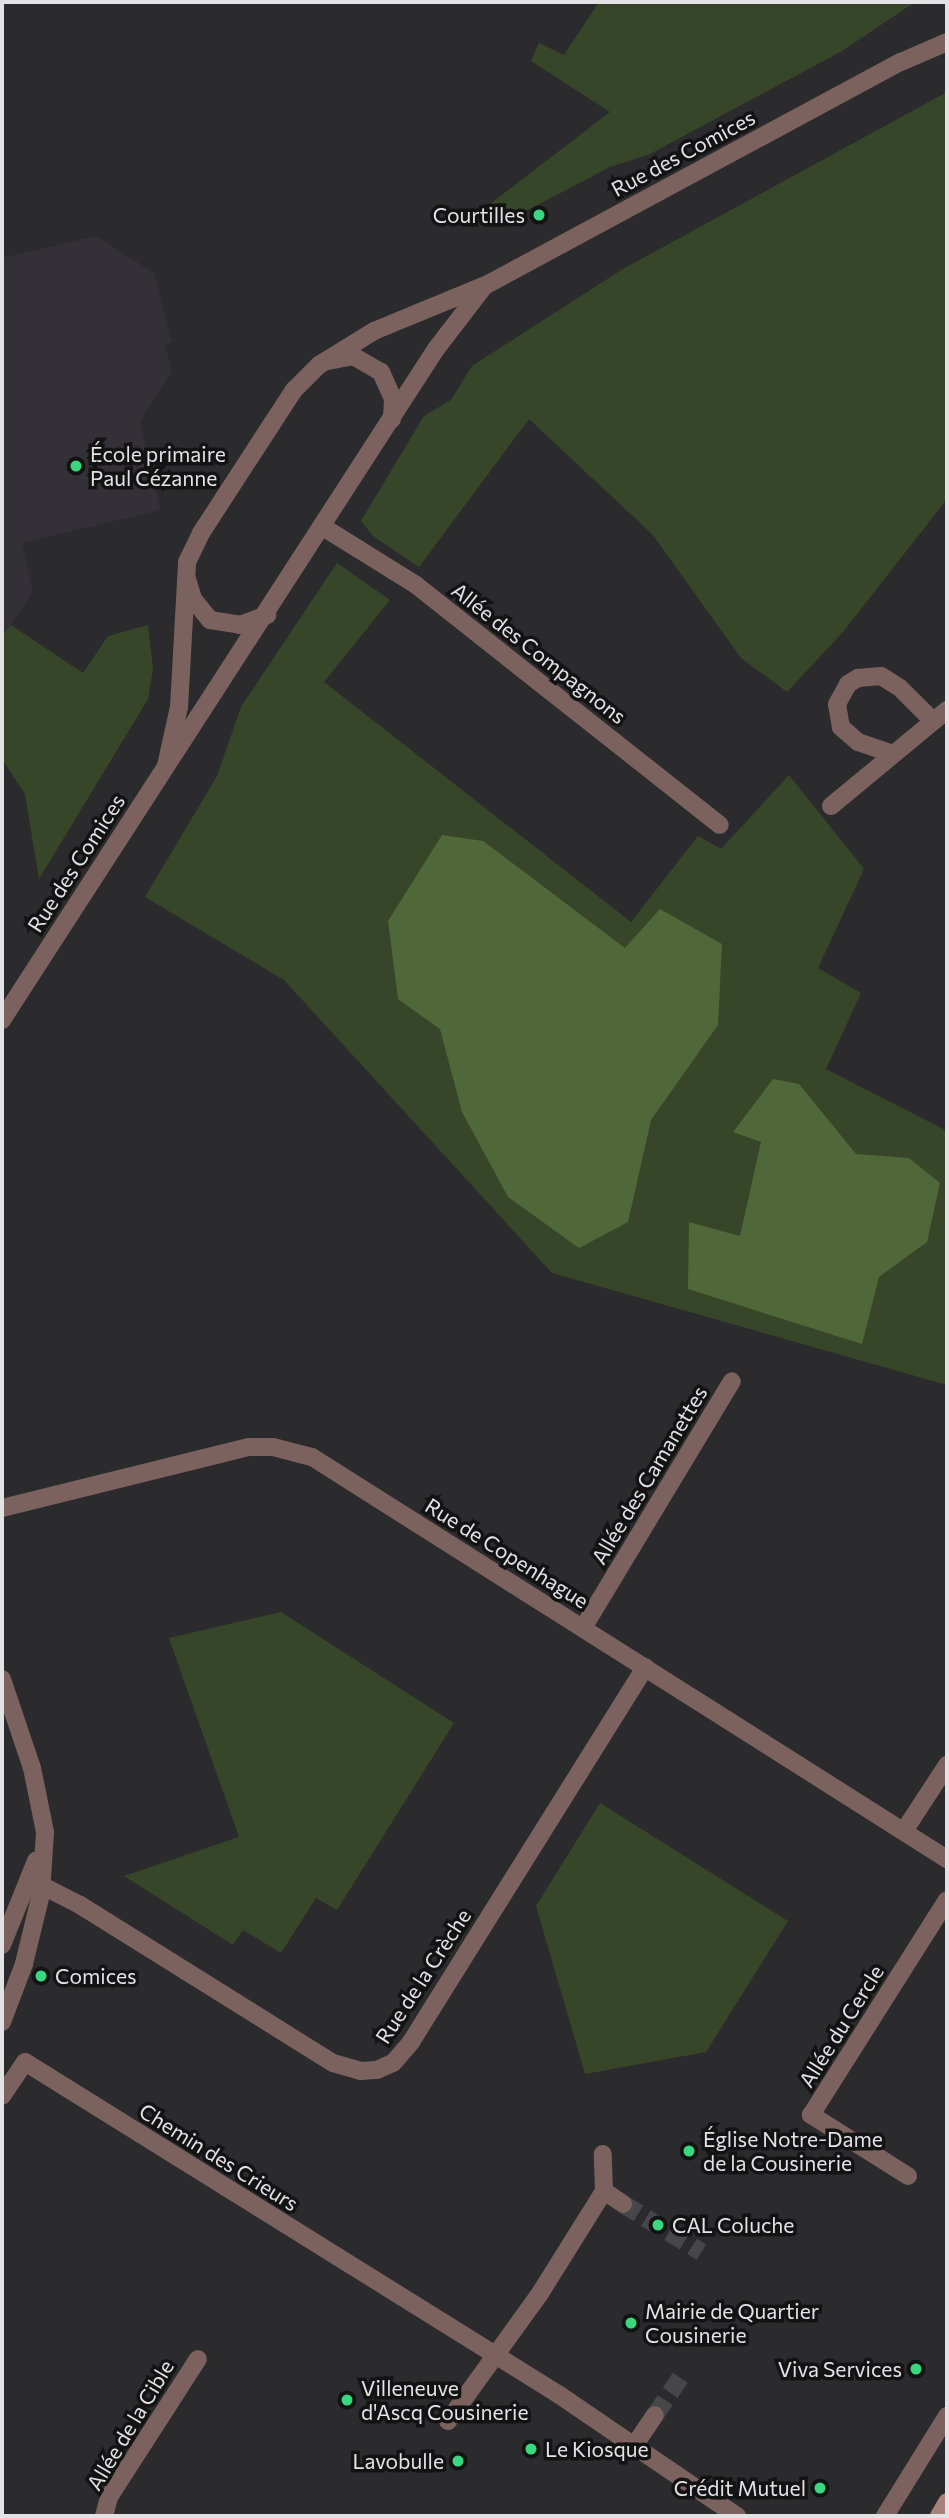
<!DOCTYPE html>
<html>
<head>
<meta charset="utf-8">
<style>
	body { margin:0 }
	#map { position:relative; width:949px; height:2518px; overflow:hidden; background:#2b2b2d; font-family:Commissioner,sans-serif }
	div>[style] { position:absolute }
	.built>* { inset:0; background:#333038 }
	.green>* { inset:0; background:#374628 }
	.forest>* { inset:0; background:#50673a }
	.pedestrian-tunnel>* { height:18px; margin-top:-9px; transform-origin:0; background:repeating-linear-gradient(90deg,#474648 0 18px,transparent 0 27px) }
	.service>* { height:18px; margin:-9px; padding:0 9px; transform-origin:9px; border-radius:9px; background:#7b625f }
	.pedestrian>* { height:18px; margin:-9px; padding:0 9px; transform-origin:9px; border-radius:9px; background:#7b625f }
	.minor>* { height:18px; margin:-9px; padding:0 9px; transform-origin:9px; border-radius:9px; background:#7b625f }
	.tertiary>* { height:18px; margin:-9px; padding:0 9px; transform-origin:9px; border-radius:9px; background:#7b625f }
	.secondary>* { height:18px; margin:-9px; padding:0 9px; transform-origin:9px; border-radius:9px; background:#a9817c }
	.dots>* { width:19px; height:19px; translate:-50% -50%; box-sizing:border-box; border:4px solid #141314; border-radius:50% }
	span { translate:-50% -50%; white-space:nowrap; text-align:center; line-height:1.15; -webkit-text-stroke:7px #141314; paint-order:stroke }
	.street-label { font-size:21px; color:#e3e2e4 }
	.poi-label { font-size:21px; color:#e3e2e4 }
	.right { translate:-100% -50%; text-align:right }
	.left { translate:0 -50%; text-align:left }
	.frame { position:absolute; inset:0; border:4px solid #e3e2e4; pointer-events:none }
</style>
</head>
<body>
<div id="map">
	<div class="built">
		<i style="clip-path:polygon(96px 236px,154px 273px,172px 342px,165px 344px,172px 371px,140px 422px,161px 510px,22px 543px,33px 592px,3px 637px,2px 258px)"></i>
	</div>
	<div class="green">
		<i style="clip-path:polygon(599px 2px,915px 2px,842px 51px,650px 154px,610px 167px,503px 223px,490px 204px,610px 112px,531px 61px,539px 43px,564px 55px)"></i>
		<i style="clip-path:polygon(947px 92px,947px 499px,843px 632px,787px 692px,741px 658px,653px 535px,529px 419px,419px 567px,373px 536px,361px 521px,424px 416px,451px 400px,472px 366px,623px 269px)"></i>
		<i style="clip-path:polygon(337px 563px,390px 600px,324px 682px,631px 922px,698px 836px,721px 849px,789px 775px,864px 869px,818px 968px,861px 993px,826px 1069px,947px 1131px,947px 1385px,552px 1273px,284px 980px,145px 897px,217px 776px,241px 707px)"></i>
		<i style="clip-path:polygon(11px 625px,83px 673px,108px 636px,148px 625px,153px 669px,148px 699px,39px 879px,25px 794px,2px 759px,2px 636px)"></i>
		<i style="clip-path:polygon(281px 1612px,454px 1723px,337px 1910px,316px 1898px,281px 1953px,243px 1930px,233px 1945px,124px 1876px,239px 1837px,169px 1638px)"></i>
		<i style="clip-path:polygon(600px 1803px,788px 1921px,706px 2052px,585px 2074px,536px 1906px)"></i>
	</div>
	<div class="forest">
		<i style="clip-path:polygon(442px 835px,483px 841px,625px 948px,660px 909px,722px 944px,718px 1025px,651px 1120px,628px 1222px,579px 1248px,508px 1197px,462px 1112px,440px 1029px,398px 999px,388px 921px)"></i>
		<i style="clip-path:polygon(773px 1079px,799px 1084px,856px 1154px,909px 1158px,940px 1183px,927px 1242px,879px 1277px,862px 1344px,688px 1289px,689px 1222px,740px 1236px,761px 1142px,733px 1132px)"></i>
	</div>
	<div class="pedestrian-tunnel">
		<i style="left:623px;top:2204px;width:92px;rotate:31.6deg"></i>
		<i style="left:655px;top:2415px;width:53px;rotate:-55.7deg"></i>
	</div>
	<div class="service">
		<i style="left:104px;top:2516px;width:20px;rotate:-75deg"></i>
		<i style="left:109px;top:2497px;width:164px;rotate:-57.2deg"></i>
		<i style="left:885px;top:2516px;width:118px;rotate:-58.2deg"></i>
	</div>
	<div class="pedestrian">
		<i style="left:2px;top:2096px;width:41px;rotate:-55.9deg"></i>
		<i style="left:25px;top:2062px;width:628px;rotate:31.92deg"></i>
		<i style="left:558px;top:2394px;width:217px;rotate:34.3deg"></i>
		<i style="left:604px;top:2191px;width:23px;rotate:34deg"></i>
		<i style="left:448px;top:2421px;width:155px;rotate:-54.2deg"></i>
		<i style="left:539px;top:2295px;width:123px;rotate:-58deg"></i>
		<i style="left:604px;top:2191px;width:37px;rotate:-92deg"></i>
		<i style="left:634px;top:2446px;width:37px;rotate:-56deg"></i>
	</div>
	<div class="minor">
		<i style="left:328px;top:361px;width:25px;rotate:-11deg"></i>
		<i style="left:353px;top:356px;width:32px;rotate:30deg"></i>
		<i style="left:381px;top:372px;width:30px;rotate:66deg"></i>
		<i style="left:393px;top:399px;width:20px;rotate:93deg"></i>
		<i style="left:323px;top:527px;width:110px;rotate:31.9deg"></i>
		<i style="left:416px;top:585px;width:387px;rotate:38.3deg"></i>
		<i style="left:187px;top:579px;width:21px;rotate:73deg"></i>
		<i style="left:193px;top:599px;width:27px;rotate:51deg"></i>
		<i style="left:210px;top:620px;width:30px;rotate:9deg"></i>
		<i style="left:240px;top:625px;width:29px;rotate:-20deg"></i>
		<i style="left:893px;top:754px;width:37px;rotate:-161deg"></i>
		<i style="left:858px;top:742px;width:23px;rotate:-139deg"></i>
		<i style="left:841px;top:727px;width:23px;rotate:-100deg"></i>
		<i style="left:837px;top:704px;width:23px;rotate:-61deg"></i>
		<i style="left:848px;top:684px;width:12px;rotate:-31deg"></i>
		<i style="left:858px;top:678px;width:23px;rotate:-5deg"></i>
		<i style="left:881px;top:676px;width:22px;rotate:32deg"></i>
		<i style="left:900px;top:688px;width:47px;rotate:45deg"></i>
		<i style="left:831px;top:806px;width:151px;rotate:-39.6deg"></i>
		<i style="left:2px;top:1508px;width:254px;rotate:-13.9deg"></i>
		<i style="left:249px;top:1447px;width:24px"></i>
		<i style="left:273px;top:1447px;width:40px;rotate:14.4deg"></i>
		<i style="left:312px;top:1457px;width:752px;rotate:32.34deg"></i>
		<i style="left:583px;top:1628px;width:288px;rotate:-58.9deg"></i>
		<i style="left:904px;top:1831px;width:79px;rotate:-56.9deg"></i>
		<i style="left:31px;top:1880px;width:55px;rotate:27deg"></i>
		<i style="left:80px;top:1905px;width:298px;rotate:32deg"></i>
		<i style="left:333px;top:2063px;width:29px;rotate:16deg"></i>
		<i style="left:361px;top:2071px;width:16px;rotate:-4deg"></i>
		<i style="left:377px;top:2070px;width:17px;rotate:-24deg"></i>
		<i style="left:393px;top:2063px;width:28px;rotate:-49deg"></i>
		<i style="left:411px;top:2042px;width:442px;rotate:-58deg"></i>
		<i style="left:908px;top:2176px;width:115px;rotate:-147.8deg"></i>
		<i style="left:811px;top:2115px;width:254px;rotate:-57.7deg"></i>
	</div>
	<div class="tertiary">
		<i style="left:166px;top:766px;width:60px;rotate:-77.6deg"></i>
		<i style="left:179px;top:707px;width:145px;rotate:-86.8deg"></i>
		<i style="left:187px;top:562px;width:32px;rotate:-64deg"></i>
		<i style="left:201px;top:533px;width:171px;rotate:-57deg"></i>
		<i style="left:294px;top:390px;width:35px;rotate:-45deg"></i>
		<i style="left:319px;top:365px;width:65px;rotate:-31.7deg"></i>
		<i style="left:374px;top:331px;width:123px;rotate:-22.4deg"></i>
		<i style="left:488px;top:284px;width:469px;rotate:-28.3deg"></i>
		<i style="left:901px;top:62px;width:50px;rotate:-23.5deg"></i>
		<i style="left:2px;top:1020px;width:799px;rotate:-57.11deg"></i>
		<i style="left:436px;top:349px;width:76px;rotate:-52.5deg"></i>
		<i style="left:2px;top:1679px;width:94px;rotate:71.4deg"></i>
		<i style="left:32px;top:1768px;width:65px;rotate:78.5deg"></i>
		<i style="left:45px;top:1832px;width:62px;rotate:93.7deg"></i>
		<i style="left:41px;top:1894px;width:72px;rotate:103.7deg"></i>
		<i style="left:24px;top:1964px;width:62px;rotate:110.8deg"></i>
		<i style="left:2px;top:1945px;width:91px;rotate:-68deg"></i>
	</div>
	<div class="secondary">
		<i style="left:939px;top:2516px;width:16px;rotate:-60deg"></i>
	</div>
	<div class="dots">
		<i style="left:539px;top:215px;background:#39d87f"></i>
		<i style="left:76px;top:466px;background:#39d87f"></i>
		<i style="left:41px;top:1976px;background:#39d87f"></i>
		<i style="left:689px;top:2151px;background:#39d87f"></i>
		<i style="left:658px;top:2225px;background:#39d87f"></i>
		<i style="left:631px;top:2323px;background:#39d87f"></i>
		<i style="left:916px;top:2369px;background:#39d87f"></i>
		<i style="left:347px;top:2400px;background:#39d87f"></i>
		<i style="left:531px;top:2449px;background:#39d87f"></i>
		<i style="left:458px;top:2461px;background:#39d87f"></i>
		<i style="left:820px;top:2488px;background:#39d87f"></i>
	</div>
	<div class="street-label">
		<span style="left:683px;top:153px;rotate:-28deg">Rue des Comices</span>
		<span style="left:539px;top:653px;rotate:38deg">Allée des Compagnons</span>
		<span style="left:76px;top:863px;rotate:-57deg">Rue des Comices</span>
		<span style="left:649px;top:1475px;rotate:-59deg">Allée des Camanettes</span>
		<span style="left:507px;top:1553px;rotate:32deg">Rue de Copenhague</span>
		<span style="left:423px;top:1976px;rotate:-57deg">Rue de la Crèche</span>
		<span style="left:841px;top:2026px;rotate:-58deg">Allée du Cercle</span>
		<span style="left:219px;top:2157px;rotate:32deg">Chemin des Crieurs</span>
		<span style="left:130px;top:2425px;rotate:-59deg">Allée de la Cible</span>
	</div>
	<div class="poi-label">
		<span class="right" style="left:525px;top:215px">Courtilles</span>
		<span class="left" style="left:90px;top:466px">École primaire<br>Paul Cézanne</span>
		<span class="left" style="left:55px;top:1976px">Comices</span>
		<span class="left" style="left:703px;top:2151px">Église Notre-Dame<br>de la Cousinerie</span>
		<span class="left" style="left:672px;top:2225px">CAL Coluche</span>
		<span class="left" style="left:645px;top:2323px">Mairie de Quartier<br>Cousinerie</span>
		<span class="right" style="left:902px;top:2369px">Viva Services</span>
		<span class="left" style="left:361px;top:2400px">Villeneuve<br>d'Ascq Cousinerie</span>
		<span class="left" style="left:545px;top:2449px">Le Kiosque</span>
		<span class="right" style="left:444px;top:2461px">Lavobulle</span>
		<span class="right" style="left:806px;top:2488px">Crédit Mutuel</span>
	</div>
	<div class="frame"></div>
</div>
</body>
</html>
